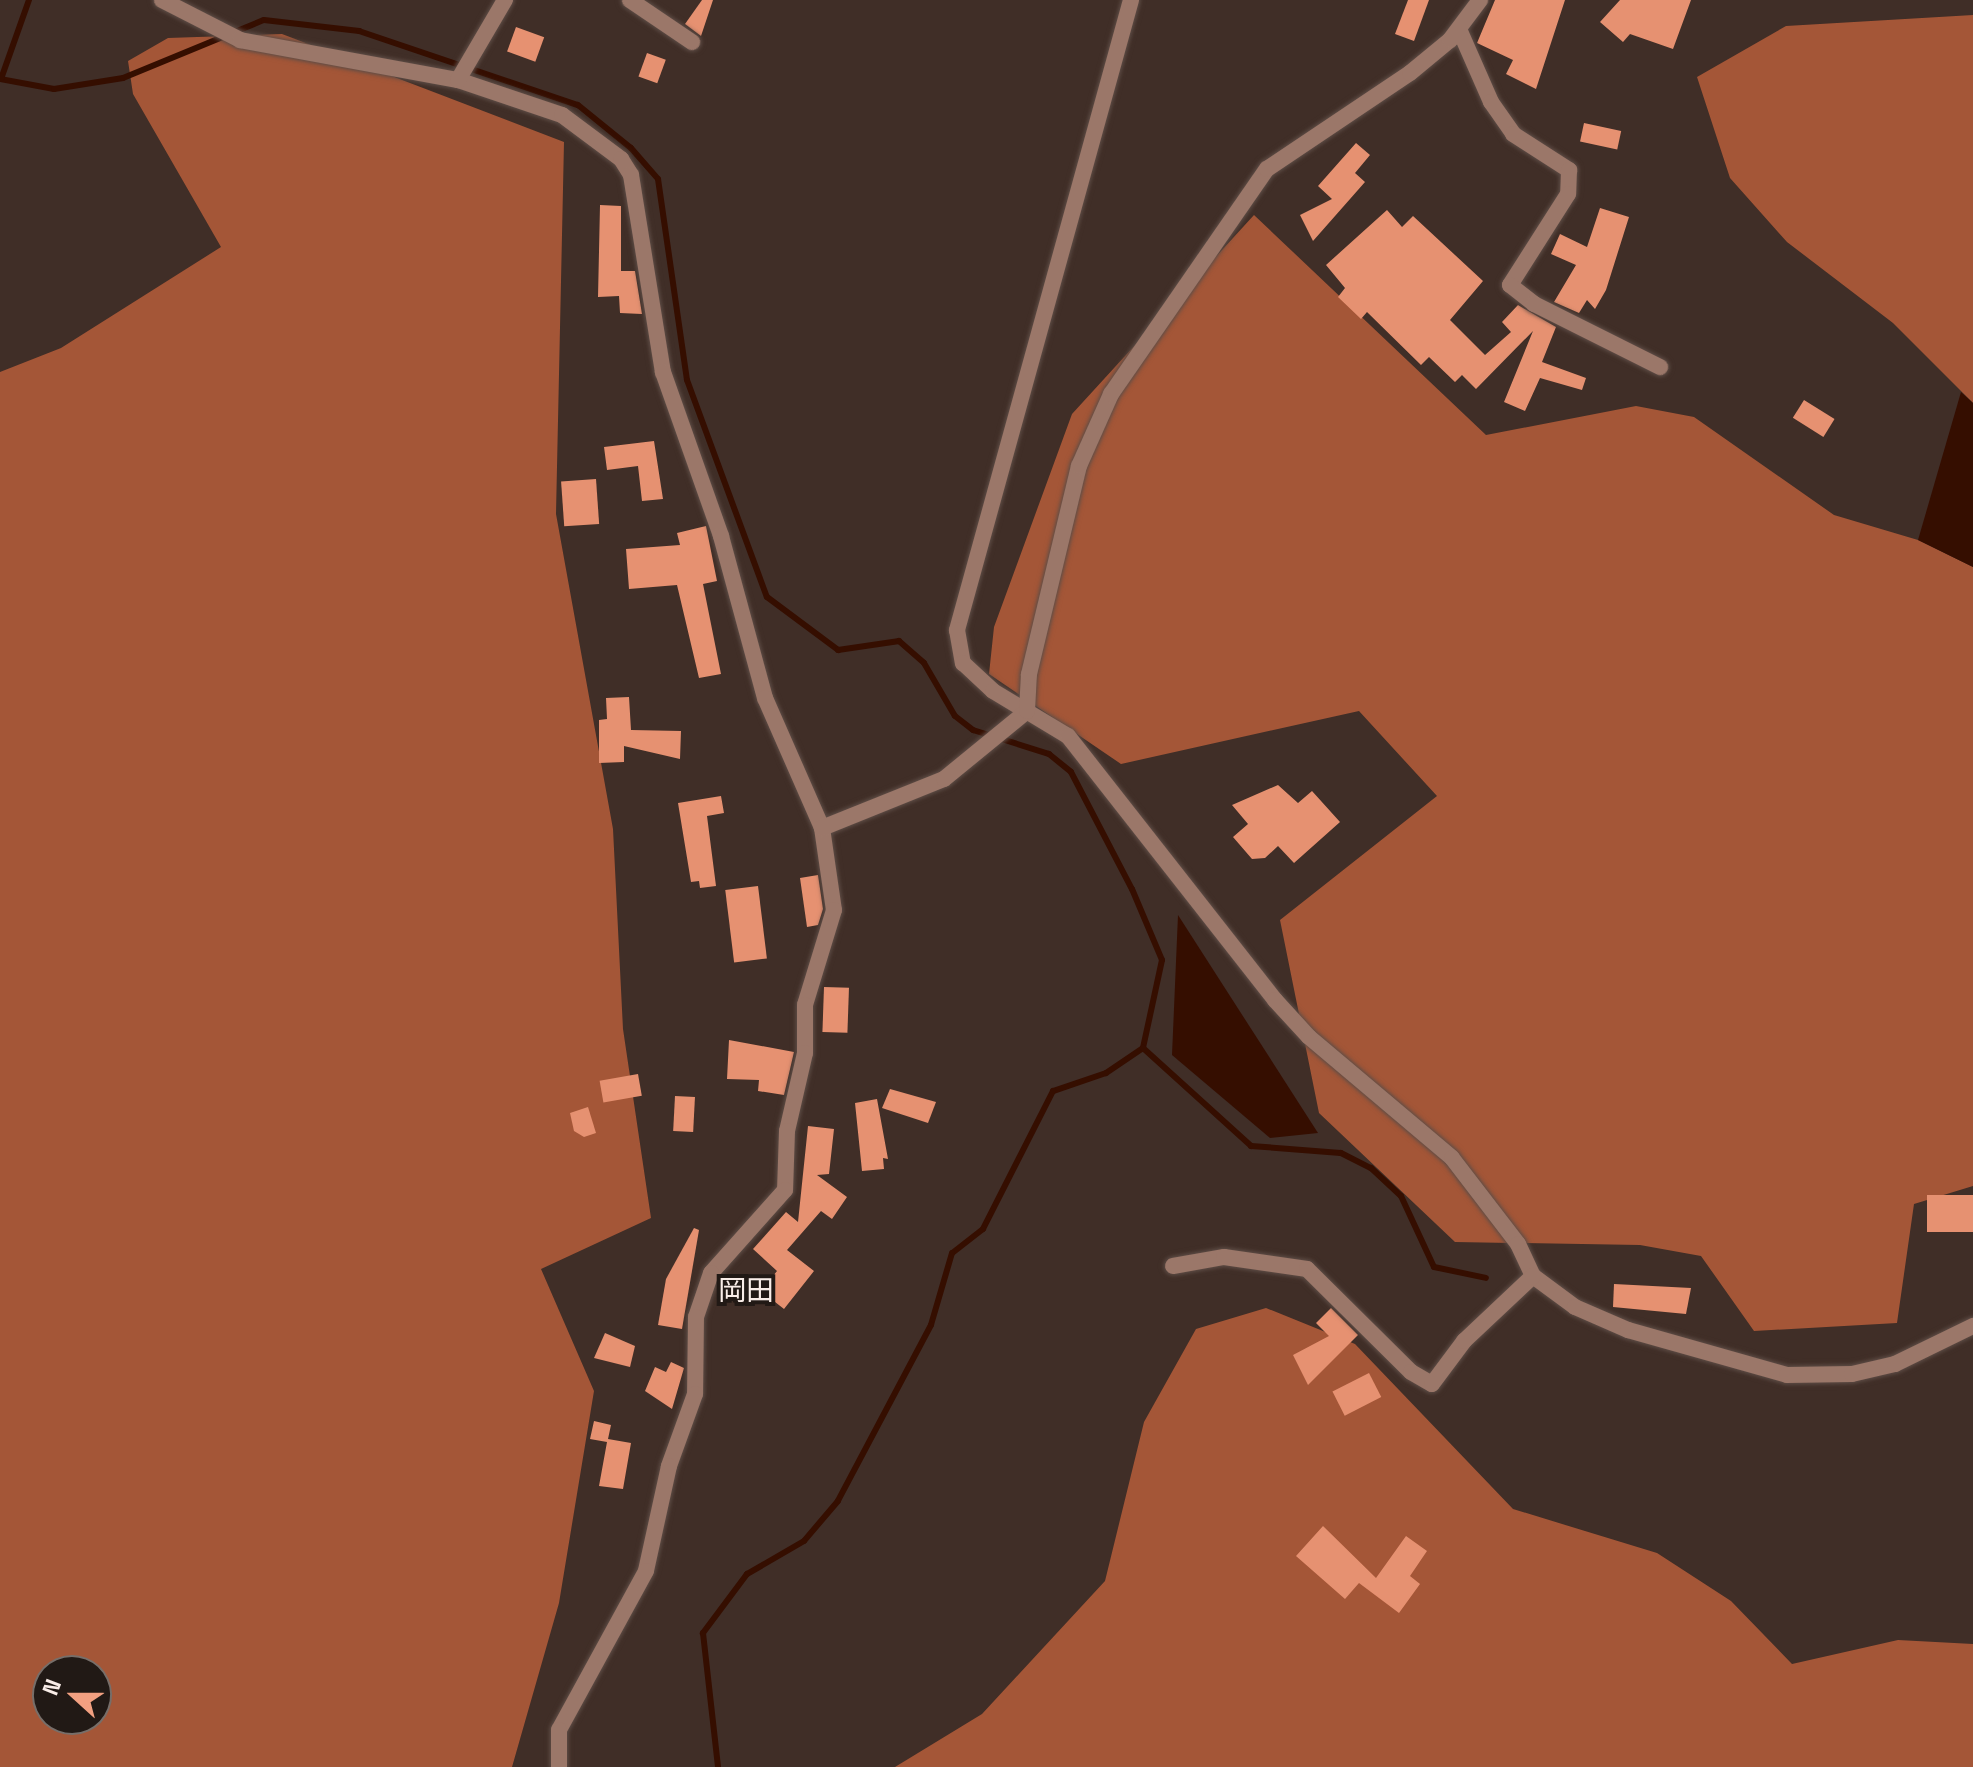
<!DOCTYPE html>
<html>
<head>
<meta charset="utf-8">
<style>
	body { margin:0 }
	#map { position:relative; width:1973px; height:1767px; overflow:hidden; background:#402e27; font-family:"Space Grotesk","Noto Sans JP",sans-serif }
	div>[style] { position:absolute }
	.forest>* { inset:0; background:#a45637 }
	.water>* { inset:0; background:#350e00 }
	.stream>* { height:6px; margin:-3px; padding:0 3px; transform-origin:3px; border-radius:3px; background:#350e00 }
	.building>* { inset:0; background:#e69171; transform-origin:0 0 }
	.roads { filter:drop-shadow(0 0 2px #5e4d46) drop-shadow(0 0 2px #5e4d46) }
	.minor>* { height:16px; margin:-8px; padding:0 8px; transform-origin:8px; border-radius:8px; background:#9b7769 }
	span { translate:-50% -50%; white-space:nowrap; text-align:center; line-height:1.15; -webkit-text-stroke:8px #211915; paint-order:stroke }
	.quarter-label { font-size:28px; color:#f9ede8 }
	.north { position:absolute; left:32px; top:1655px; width:80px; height:80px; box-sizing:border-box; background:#211915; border:2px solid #776e69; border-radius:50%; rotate:291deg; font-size:22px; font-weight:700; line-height:32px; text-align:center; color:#f9ede8 }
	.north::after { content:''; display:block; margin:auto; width:28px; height:36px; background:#f2a081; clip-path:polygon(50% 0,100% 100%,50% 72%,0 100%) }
</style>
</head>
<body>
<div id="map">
	<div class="forest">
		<i style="clip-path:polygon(1973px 15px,1973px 403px,1893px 323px,1787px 242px,1730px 178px,1697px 77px,1786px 26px)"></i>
		<i style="clip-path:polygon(evenodd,282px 34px,564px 142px,556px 514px,613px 829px,623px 1029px,651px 1218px,541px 1269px,594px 1391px,559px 1603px,512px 1767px,0 1767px,0 372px,61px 348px,221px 247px,133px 94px,128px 61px,168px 38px,282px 34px,48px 1671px,96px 1671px,96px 1719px,48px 1719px,48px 1671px)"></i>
		<i style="clip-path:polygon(1254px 215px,1486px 435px,1636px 406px,1694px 417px,1834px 515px,1918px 540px,1973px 567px,1973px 1186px,1914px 1204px,1897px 1323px,1754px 1331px,1701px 1256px,1640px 1245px,1455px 1242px,1319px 1113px,1280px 920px,1437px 796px,1359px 711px,1121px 764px,989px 674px,994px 627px,1072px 414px)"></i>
		<i style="clip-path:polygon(1266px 1308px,1355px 1344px,1513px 1509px,1657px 1553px,1731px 1601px,1792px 1664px,1898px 1640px,1973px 1644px,1973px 1767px,895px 1767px,982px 1714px,1105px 1581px,1144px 1422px,1196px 1329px)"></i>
	</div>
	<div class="water">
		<i style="clip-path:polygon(1961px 392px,1973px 403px,1973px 567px,1918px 540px)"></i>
		<i style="clip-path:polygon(1178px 915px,1318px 1133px,1270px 1138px,1172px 1055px)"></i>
	</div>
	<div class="stream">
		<i style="left:0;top:79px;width:55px;rotate:10.5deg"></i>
		<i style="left:54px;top:89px;width:70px;rotate:-9.1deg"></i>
		<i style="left:123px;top:78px;width:152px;rotate:-22.4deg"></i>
		<i style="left:264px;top:20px;width:96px;rotate:6.6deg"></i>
		<i style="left:359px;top:31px;width:231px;rotate:18.7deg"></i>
		<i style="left:578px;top:105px;width:68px;rotate:39.1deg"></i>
		<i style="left:631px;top:148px;width:41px;rotate:48.9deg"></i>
		<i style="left:658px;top:179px;width:203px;rotate:81.8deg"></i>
		<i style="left:687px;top:380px;width:231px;rotate:69.8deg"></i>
		<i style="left:767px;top:597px;width:89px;rotate:36.7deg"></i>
		<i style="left:838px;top:650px;width:62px;rotate:-8.4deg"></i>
		<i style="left:899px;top:641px;width:33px;rotate:41deg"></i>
		<i style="left:924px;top:663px;width:61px;rotate:59.7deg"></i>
		<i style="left:955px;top:716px;width:23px;rotate:38deg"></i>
		<i style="left:973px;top:730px;width:80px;rotate:17.5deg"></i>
		<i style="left:1049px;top:754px;width:28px;rotate:39deg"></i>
		<i style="left:1071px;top:772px;width:132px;rotate:62.5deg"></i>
		<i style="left:1132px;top:889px;width:77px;rotate:67.1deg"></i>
		<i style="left:1162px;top:960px;width:90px;rotate:102.2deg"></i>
		<i style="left:1143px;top:1048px;width:45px;rotate:146deg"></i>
		<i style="left:1106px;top:1073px;width:56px;rotate:161.2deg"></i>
		<i style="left:1053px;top:1091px;width:155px;rotate:116.9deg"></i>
		<i style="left:983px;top:1229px;width:39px;rotate:142deg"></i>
		<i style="left:952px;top:1253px;width:75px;rotate:106.3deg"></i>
		<i style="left:931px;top:1325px;width:199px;rotate:117.9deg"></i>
		<i style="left:838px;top:1501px;width:52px;rotate:130.4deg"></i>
		<i style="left:804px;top:1541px;width:66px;rotate:149.9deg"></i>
		<i style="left:747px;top:1574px;width:74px;rotate:126.7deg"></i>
		<i style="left:703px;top:1633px;width:135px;rotate:83.6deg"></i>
		<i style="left:1px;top:79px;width:84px;rotate:-70.5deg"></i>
		<i style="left:1143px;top:1048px;width:146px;rotate:42.2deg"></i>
		<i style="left:1251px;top:1146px;width:90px;rotate:4.4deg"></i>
		<i style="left:1341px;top:1153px;width:34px;rotate:27deg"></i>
		<i style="left:1371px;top:1168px;width:41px;rotate:43deg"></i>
		<i style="left:1401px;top:1196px;width:78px;rotate:65.1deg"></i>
		<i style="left:1434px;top:1267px;width:53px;rotate:11.9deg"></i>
	</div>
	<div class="building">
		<i style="clip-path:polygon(702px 0,713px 0,701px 36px,685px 24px)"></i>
		<i style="clip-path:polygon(1408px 0,1429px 0,1414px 41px,1395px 34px)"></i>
		<i style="clip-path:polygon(1495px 0,1565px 0,1536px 89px,1506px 74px,1513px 60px,1477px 43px)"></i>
		<i style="clip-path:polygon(1620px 0,1691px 0,1673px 49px,1630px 34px,1623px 42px,1600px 22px)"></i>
		<i style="left:516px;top:27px;width:30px;height:26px;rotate:20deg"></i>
		<i style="left:647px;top:53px;width:20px;height:25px;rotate:20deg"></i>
		<i style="left:1584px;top:123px;width:38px;height:19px;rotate:12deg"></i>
		<i style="clip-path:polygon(1356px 143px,1370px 155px,1355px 173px,1365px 182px,1313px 241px,1300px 215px,1332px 199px,1318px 186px)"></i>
		<i style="clip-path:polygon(600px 205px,621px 206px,621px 271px,635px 271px,642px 314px,620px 313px,619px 296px,598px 297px)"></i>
		<i style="clip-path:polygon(1600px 208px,1629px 217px,1606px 290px,1595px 309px,1587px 300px,1579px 313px,1554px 302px,1576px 265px,1551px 254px,1560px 234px,1587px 247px)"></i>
		<i style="clip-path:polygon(1387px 210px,1402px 227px,1413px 216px,1483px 281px,1450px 320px,1485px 355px,1511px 332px,1502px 322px,1518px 305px,1556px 327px,1542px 362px,1586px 378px,1582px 390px,1540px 378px,1525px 411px,1504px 402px,1533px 331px,1476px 389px,1462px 375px,1455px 382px,1429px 357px,1421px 365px,1367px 312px,1361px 319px,1338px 297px,1345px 288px,1326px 265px)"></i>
		<i style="left:1804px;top:400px;width:36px;height:21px;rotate:32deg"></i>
		<i style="clip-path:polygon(654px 441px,663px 499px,642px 501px,638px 466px,607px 470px,604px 447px)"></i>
		<i style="left:596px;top:479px;width:45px;height:35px;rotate:86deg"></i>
		<i style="clip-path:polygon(706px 526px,717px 581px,703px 584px,721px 674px,699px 678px,677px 585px,629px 589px,626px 549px,680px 545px,677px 533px)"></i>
		<i style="clip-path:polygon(629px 697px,631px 730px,681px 731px,680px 759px,624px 746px,624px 762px,599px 763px,599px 720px,607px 719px,606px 698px)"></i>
		<i style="clip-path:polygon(1278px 785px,1298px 803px,1312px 791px,1340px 822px,1294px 863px,1278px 846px,1265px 858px,1252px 859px,1233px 837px,1248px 824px,1232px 805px)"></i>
		<i style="clip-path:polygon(721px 796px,724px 813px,707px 816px,716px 886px,700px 888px,699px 881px,691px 882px,678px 803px)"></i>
		<i style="clip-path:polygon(818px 875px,823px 909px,818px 925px,807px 927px,800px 878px)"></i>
		<i style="left:758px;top:886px;width:73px;height:33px;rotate:83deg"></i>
		<i style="left:824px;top:987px;width:25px;height:45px;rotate:2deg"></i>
		<i style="clip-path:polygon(729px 1040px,794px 1052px,784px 1095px,758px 1091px,759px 1080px,727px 1079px)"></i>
		<i style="left:638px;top:1074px;width:22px;height:39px;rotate:80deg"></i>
		<i style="clip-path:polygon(890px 1089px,936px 1102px,928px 1123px,882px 1108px)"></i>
		<i style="left:675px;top:1096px;width:20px;height:35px;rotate:3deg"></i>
		<i style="clip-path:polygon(877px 1099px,888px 1159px,883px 1158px,884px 1169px,862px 1171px,855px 1103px)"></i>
		<i style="clip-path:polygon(588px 1107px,596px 1133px,584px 1137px,574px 1131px,570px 1113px)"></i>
		<i style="clip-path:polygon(808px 1126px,834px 1129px,829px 1174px,817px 1175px,847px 1197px,832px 1219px,821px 1211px,787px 1250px,814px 1271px,784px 1309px,761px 1291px,777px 1271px,753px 1249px,786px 1212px,798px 1222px)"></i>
		<i style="left:1973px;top:1195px;width:37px;height:46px;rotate:90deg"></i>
		<i style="clip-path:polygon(694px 1228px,699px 1230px,682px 1329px,658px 1325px,666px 1279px)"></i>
		<i style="clip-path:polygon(1614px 1284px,1691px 1288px,1686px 1314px,1613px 1307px)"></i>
		<i style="clip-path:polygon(1331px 1308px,1358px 1335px,1308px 1385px,1293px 1355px,1329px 1336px,1316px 1323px)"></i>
		<i style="clip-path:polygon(605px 1333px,635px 1346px,630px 1367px,594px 1358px)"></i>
		<i style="clip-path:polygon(671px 1362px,684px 1368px,672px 1409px,645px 1391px,655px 1367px,666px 1372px)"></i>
		<i style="left:1369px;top:1373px;width:27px;height:41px;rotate:63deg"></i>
		<i style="clip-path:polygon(594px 1421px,611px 1425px,608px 1439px,631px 1443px,623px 1489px,599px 1486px,607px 1442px,590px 1439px)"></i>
		<i style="clip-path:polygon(1323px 1526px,1376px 1578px,1406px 1536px,1427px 1551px,1410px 1576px,1420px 1584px,1399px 1613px,1359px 1583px,1345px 1599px,1296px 1556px)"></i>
	</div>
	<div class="roads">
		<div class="minor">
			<i style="left:162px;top:0;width:88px;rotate:27.1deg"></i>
			<i style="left:240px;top:40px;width:222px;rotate:10.4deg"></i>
			<i style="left:458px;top:80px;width:110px;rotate:18.6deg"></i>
			<i style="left:562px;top:115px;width:74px;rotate:36.7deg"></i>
			<i style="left:621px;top:159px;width:19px;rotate:58deg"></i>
			<i style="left:631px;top:175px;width:200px;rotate:80.8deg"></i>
			<i style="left:663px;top:372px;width:174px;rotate:70.5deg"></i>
			<i style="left:721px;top:536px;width:168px;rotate:74.8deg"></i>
			<i style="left:765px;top:698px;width:142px;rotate:66.3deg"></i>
			<i style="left:822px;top:828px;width:83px;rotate:81.7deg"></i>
			<i style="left:834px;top:910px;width:99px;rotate:107deg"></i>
			<i style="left:805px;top:1005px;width:48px;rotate:90deg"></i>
			<i style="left:805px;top:1053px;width:80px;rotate:103deg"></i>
			<i style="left:787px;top:1131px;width:59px;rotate:91.9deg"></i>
			<i style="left:785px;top:1190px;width:111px;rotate:131.7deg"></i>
			<i style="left:711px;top:1273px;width:46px;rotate:108.8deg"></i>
			<i style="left:696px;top:1317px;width:77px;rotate:90.7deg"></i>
			<i style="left:695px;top:1394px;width:77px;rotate:109.9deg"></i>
			<i style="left:669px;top:1466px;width:107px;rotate:102.4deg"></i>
			<i style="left:646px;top:1571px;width:181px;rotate:118.7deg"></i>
			<i style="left:559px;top:1730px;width:37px;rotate:90deg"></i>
			<i style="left:630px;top:0;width:75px;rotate:34.1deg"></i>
			<i style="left:1131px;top:0;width:654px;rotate:105.44deg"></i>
			<i style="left:957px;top:630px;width:34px;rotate:80deg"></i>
			<i style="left:963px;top:663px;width:41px;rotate:43deg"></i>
			<i style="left:993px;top:691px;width:87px;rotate:31deg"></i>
			<i style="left:1068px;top:736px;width:335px;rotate:51.9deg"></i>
			<i style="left:1275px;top:1000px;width:50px;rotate:47.4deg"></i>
			<i style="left:1309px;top:1037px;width:187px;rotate:40.2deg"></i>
			<i style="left:1452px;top:1158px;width:108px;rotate:52.5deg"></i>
			<i style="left:1518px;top:1244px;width:35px;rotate:65deg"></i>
			<i style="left:1533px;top:1276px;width:52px;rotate:36.4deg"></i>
			<i style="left:1575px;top:1307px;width:58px;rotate:23.5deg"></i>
			<i style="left:1628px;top:1330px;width:165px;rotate:15.8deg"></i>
			<i style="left:1787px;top:1375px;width:65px;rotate:-0.9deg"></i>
			<i style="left:1852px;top:1374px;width:44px;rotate:-13.1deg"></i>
			<i style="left:1895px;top:1364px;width:87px;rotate:-26deg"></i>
			<i style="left:1459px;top:29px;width:80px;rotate:66.3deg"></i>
			<i style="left:1491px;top:102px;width:39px;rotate:55deg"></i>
			<i style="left:1513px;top:134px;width:67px;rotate:32.7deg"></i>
			<i style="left:1569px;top:170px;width:24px;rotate:92deg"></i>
			<i style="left:1568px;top:194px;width:108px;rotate:122.5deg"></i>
			<i style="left:1510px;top:285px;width:31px;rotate:38deg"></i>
			<i style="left:1534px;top:304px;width:141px;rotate:26.6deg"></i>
			<i style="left:458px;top:80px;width:93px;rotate:-59.6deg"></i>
			<i style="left:822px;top:828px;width:131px;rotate:-21.9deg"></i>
			<i style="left:944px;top:779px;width:107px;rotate:-39.3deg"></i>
			<i style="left:1027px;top:711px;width:37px;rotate:-87deg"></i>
			<i style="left:1029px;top:674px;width:214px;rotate:-76.5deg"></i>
			<i style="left:1079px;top:466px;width:79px;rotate:-66deg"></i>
			<i style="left:1111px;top:394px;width:274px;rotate:-55.3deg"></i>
			<i style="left:1267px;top:169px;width:172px;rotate:-33.9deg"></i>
			<i style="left:1410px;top:73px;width:52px;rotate:-39.5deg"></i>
			<i style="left:1450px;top:40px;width:50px;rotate:-53.1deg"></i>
			<i style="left:1173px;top:1266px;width:52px;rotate:-10deg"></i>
			<i style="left:1224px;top:1257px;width:84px;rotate:8.2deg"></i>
			<i style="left:1307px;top:1269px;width:146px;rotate:44.7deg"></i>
			<i style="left:1411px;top:1372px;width:24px;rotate:30deg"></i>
			<i style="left:1432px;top:1384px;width:54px;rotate:-53.3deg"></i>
			<i style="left:1464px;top:1341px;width:95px;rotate:-43.3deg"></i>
		</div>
	</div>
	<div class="quarter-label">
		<span style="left:746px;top:1290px">岡田</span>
	</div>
	<div class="north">N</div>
</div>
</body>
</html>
